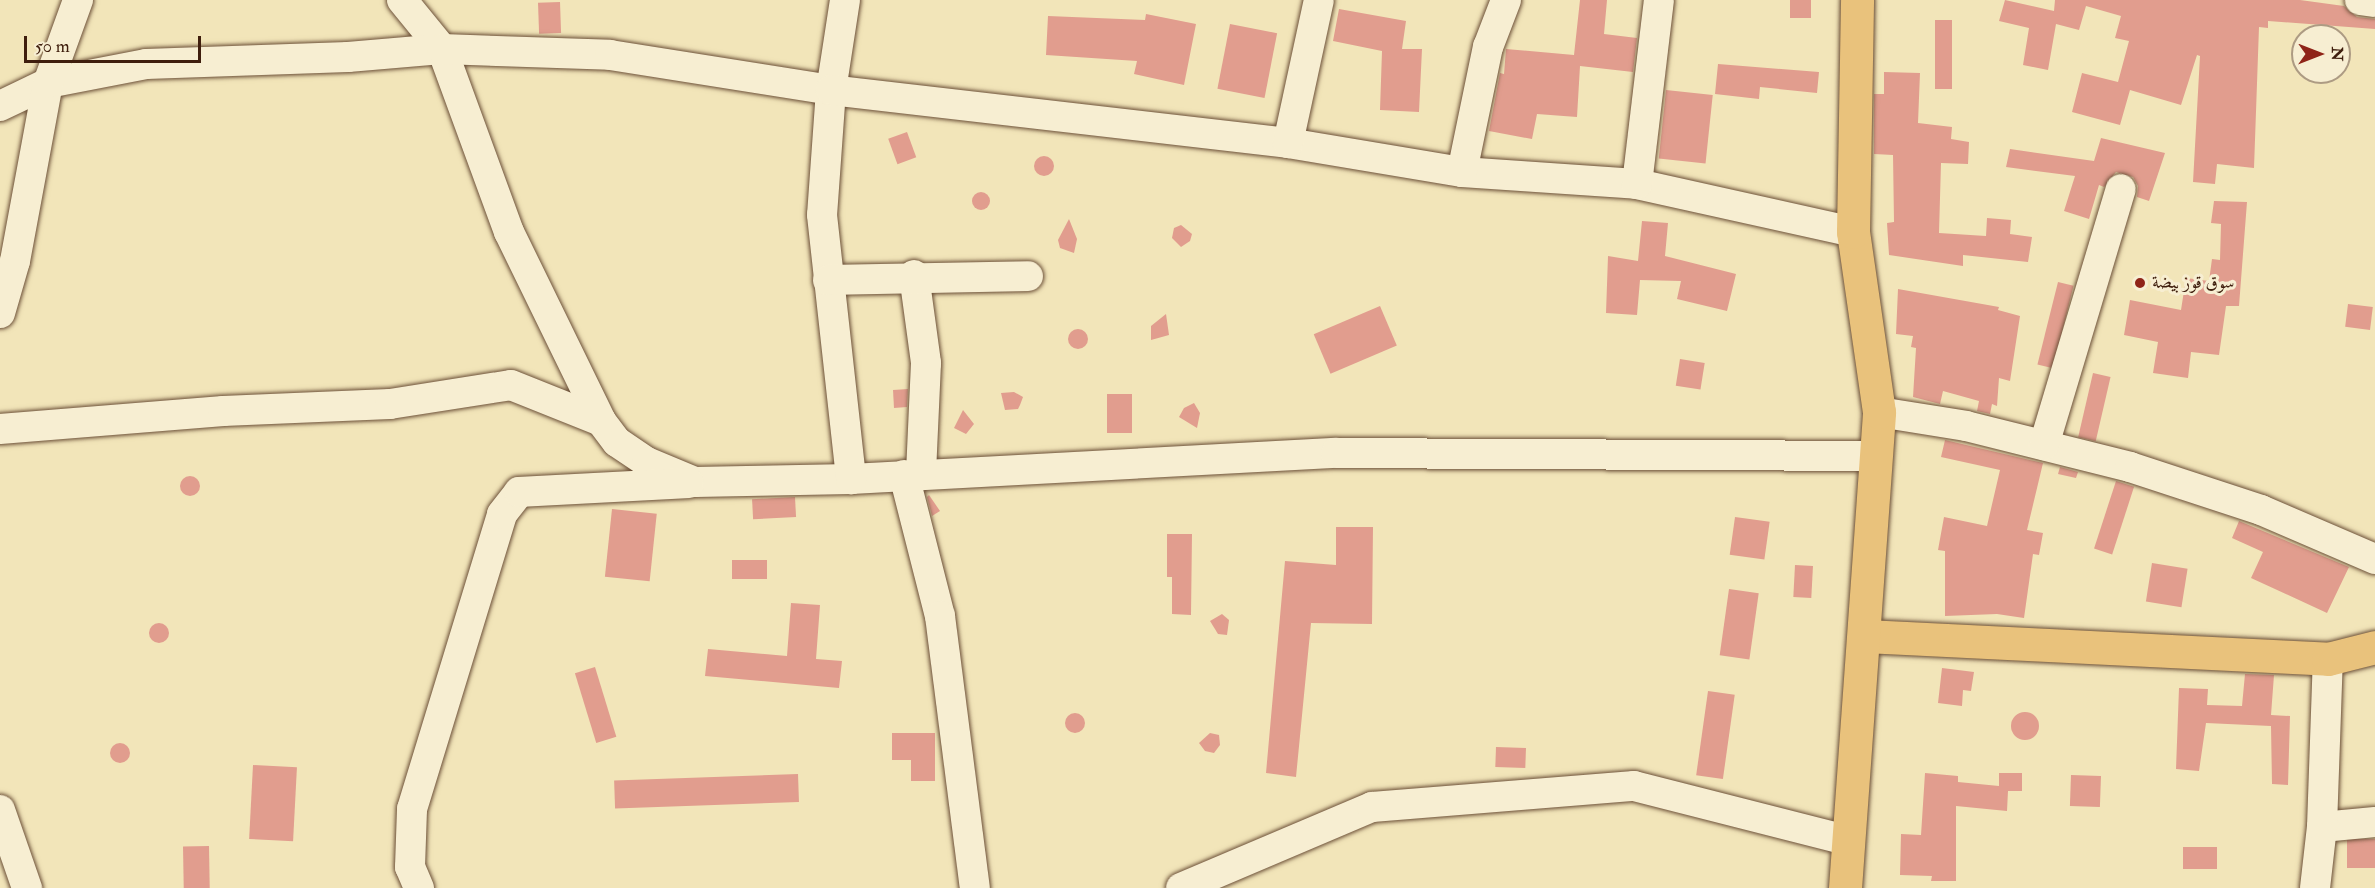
<!DOCTYPE html>
<html>
<head>
<meta charset="utf-8">
<style>
	body { margin:0 }
	#map { position:relative; width:2375px; height:888px; overflow:hidden; background:#f2e5b9; font-family:"IM FELL Double Pica",Amiri,serif }
	div>[style] { position:absolute }
	.building>* { inset:0; background:#e19d8e; transform-origin:0 0 }
	.round { border-radius:50% }
	.roads { filter:drop-shadow(0 0 2px #6c5038) drop-shadow(0 0 2px #6c5038) }
	.minor>* { height:30px; margin:-15px; padding:0 15px; transform-origin:15px; border-radius:15px; background:#f7eed2 }
	.major>* { height:33px; margin:-16.5px; padding:0 16.5px; transform-origin:16.5px; border-radius:16.5px; background:#e9c27c }
	.dots>* { width:16px; height:16px; translate:-50% -50%; box-sizing:border-box; border:3px solid #f7eed2; border-radius:50% }
	span { translate:-50% -50%; white-space:nowrap; text-align:center; line-height:1.15; -webkit-text-stroke:6px #f7eed2; paint-order:stroke }
	.poi-label { font-size:18px; color:#3f1e0d }
	.left { translate:0 -50%; text-align:left }
	.north { position:absolute; left:2291px; top:24px; width:60px; height:60px; box-sizing:border-box; background:#f7eed2; border:2px solid #ad9b83; border-radius:50%; rotate:90deg; font-size:16px; font-weight:700; line-height:24px; text-align:center; color:#3f1e0d }
	.north::after { content:''; display:block; margin:auto; width:21px; height:27px; background:#8f2418; clip-path:polygon(50% 0,100% 100%,50% 72%,0 100%) }
	.scale { position:absolute; left:24px; top:36px; width:177px; height:27px; box-sizing:border-box; border:3px solid #3f1e0d; border-top:0; padding-left:8px; font-size:18px; line-height:21px; white-space:nowrap; color:#3f1e0d; -webkit-text-stroke:4px #f7eed2; paint-order:stroke }
</style>
</head>
<body>
<div id="map">
	<div class="building">
		<i style="clip-path:polygon(1580px 0,1607px 0,1604px 34px,1637px 38px,1633px 72px,1580px 66px,1577px 117px,1537px 114px,1532px 139px,1489px 131px,1500px 73px,1504px 74px,1506px 49px,1574px 55px)"></i>
		<i style="left:1790px;top:0;width:21px;height:18px"></i>
		<i style="clip-path:polygon(2005px 0,2054px 11px,2055px 0,2300px 0,2344px 6px,2357px 17px,2375px 19px,2375px 29px,2268px 21px,2268px 28px,2259px 27px,2254px 168px,2217px 164px,2215px 184px,2193px 182px,2200px 56px,2197px 55px,2181px 105px,2130px 90px,2120px 125px,2072px 112px,2082px 73px,2118px 82px,2129px 41px,2115px 38px,2121px 16px,2086px 6px,2079px 30px,2056px 24px,2048px 70px,2023px 65px,2029px 28px,1999px 21px)"></i>
		<i style="left:560px;top:2px;width:31px;height:22px;rotate:88deg"></i>
		<i style="clip-path:polygon(1339px 9px,1406px 21px,1402px 49px,1422px 49px,1419px 112px,1380px 110px,1382px 51px,1333px 41px)"></i>
		<i style="clip-path:polygon(1146px 14px,1196px 24px,1184px 85px,1134px 74px,1137px 61px,1046px 55px,1048px 16px,1145px 20px)"></i>
		<i style="left:1935px;top:20px;width:17px;height:69px"></i>
		<i style="left:1230px;top:24px;width:48px;height:66px;rotate:11deg"></i>
		<i style="clip-path:polygon(1718px 64px,1819px 72px,1817px 93px,1760px 87px,1759px 99px,1715px 94px)"></i>
		<i style="clip-path:polygon(1884px 72px,1920px 73px,1918px 123px,1952px 127px,1951px 139px,1969px 142px,1968px 164px,1941px 163px,1939px 233px,1986px 236px,1987px 218px,2011px 220px,2010px 234px,2032px 237px,2028px 262px,1963px 255px,1963px 266px,1889px 255px,1887px 223px,1894px 222px,1893px 155px,1874px 154px,1874px 94px,1884px 94px)"></i>
		<i style="left:1666px;top:90px;width:47px;height:69px;rotate:6deg"></i>
		<i style="left:907px;top:132px;width:27px;height:20px;rotate:70deg"></i>
		<i style="clip-path:polygon(2101px 138px,2165px 153px,2149px 201px,2137px 197px,2138px 186px,2133px 177px,2116px 172px,2104px 187px,2099px 185px,2089px 219px,2064px 211px,2075px 176px,2006px 167px,2010px 149px,2094px 161px)"></i>
		<i class="round" style="left:1034px;top:156px;width:20px;height:20px"></i>
		<i class="round" style="left:972px;top:192px;width:18px;height:18px"></i>
		<i style="clip-path:polygon(2214px 201px,2247px 202px,2239px 306px,2226px 306px,2219px 355px,2191px 352px,2188px 378px,2153px 373px,2158px 342px,2124px 335px,2130px 300px,2181px 310px,2186px 278px,2209px 281px,2212px 259px,2220px 260px,2221px 224px,2211px 223px)"></i>
		<i style="clip-path:polygon(1069px 219px,1077px 239px,1074px 253px,1060px 248px,1058px 240px)"></i>
		<i style="clip-path:polygon(1642px 221px,1668px 223px,1665px 256px,1736px 274px,1727px 311px,1677px 299px,1681px 281px,1640px 280px,1637px 315px,1606px 313px,1608px 256px,1638px 261px)"></i>
		<i style="clip-path:polygon(1181px 225px,1192px 234px,1190px 241px,1181px 247px,1172px 238px,1174px 228px)"></i>
		<i style="left:2058px;top:282px;width:16px;height:85px;rotate:14deg"></i>
		<i style="clip-path:polygon(1898px 289px,1999px 307px,1998px 310px,2020px 316px,2010px 381px,1999px 378px,1997px 406px,1992px 404px,1990px 414px,1977px 411px,1979px 401px,1943px 391px,1940px 404px,1913px 397px,1916px 348px,1911px 347px,1913px 336px,1896px 334px)"></i>
		<i style="left:2348px;top:304px;width:25px;height:23px;rotate:7deg"></i>
		<i style="left:1380px;top:306px;width:43px;height:72px;rotate:67deg"></i>
		<i style="clip-path:polygon(1166px 314px,1169px 335px,1151px 340px,1151px 326px)"></i>
		<i class="round" style="left:1068px;top:329px;width:20px;height:20px"></i>
		<i style="left:1680px;top:359px;width:25px;height:27px;rotate:9deg"></i>
		<i style="left:2093px;top:373px;width:18px;height:66px;rotate:13deg"></i>
		<i style="clip-path:polygon(908px 389px,907px 407px,894px 408px,893px 390px)"></i>
		<i style="clip-path:polygon(1014px 392px,1023px 397px,1020px 405px,1018px 409px,1005px 410px,1001px 393px)"></i>
		<i style="left:1107px;top:394px;width:25px;height:39px"></i>
		<i style="clip-path:polygon(1194px 403px,1200px 413px,1197px 428px,1179px 417px,1184px 408px)"></i>
		<i style="clip-path:polygon(963px 410px,974px 424px,966px 434px,954px 428px)"></i>
		<i style="clip-path:polygon(1945px 440px,2043px 463px,2027px 530px,2043px 533px,2039px 555px,2033px 554px,2024px 618px,1997px 614px,1945px 616px,1945px 551px,1938px 550px,1944px 517px,1987px 526px,2000px 470px,1941px 457px)"></i>
		<i style="clip-path:polygon(2060px 467px,2078px 472px,2076px 478px,2058px 474px)"></i>
		<i class="round" style="left:180px;top:476px;width:20px;height:20px"></i>
		<i style="left:2116px;top:481px;width:19px;height:71px;rotate:18deg"></i>
		<i style="clip-path:polygon(929px 495px,940px 511px,932px 516px,927px 497px)"></i>
		<i style="left:795px;top:497px;width:20px;height:43px;rotate:87deg"></i>
		<i style="left:612px;top:509px;width:45px;height:68px;rotate:6deg"></i>
		<i style="left:1735px;top:517px;width:35px;height:38px;rotate:8deg"></i>
		<i style="clip-path:polygon(2239px 521px,2349px 567px,2327px 613px,2251px 578px,2263px 552px,2232px 538px)"></i>
		<i style="clip-path:polygon(1336px 527px,1373px 527px,1372px 624px,1311px 623px,1296px 777px,1266px 773px,1285px 561px,1336px 565px)"></i>
		<i style="clip-path:polygon(1167px 534px,1192px 534px,1191px 615px,1172px 614px,1172px 577px,1167px 577px)"></i>
		<i style="left:732px;top:560px;width:35px;height:19px"></i>
		<i style="left:2152px;top:563px;width:36px;height:39px;rotate:9deg"></i>
		<i style="left:1795px;top:565px;width:18px;height:32px;rotate:3deg"></i>
		<i style="left:1729px;top:589px;width:30px;height:67px;rotate:8deg"></i>
		<i style="clip-path:polygon(791px 603px,820px 605px,816px 659px,842px 661px,839px 688px,705px 676px,708px 649px,787px 656px)"></i>
		<i style="clip-path:polygon(1222px 614px,1229px 620px,1227px 635px,1218px 634px,1210px 621px)"></i>
		<i class="round" style="left:149px;top:623px;width:20px;height:20px"></i>
		<i style="left:595px;top:667px;width:73px;height:21px;rotate:73deg"></i>
		<i style="clip-path:polygon(1942px 668px,1974px 672px,1971px 691px,1963px 690px,1962px 706px,1938px 703px)"></i>
		<i style="clip-path:polygon(2245px 674px,2274px 675px,2271px 715px,2290px 716px,2288px 785px,2272px 784px,2271px 726px,2206px 723px,2199px 771px,2176px 769px,2179px 688px,2208px 689px,2207px 705px,2242px 706px)"></i>
		<i style="left:1708px;top:691px;width:27px;height:85px;rotate:8deg"></i>
		<i class="round" style="left:2011px;top:712px;width:28px;height:28px"></i>
		<i class="round" style="left:1065px;top:713px;width:20px;height:20px"></i>
		<i style="clip-path:polygon(892px 733px,935px 733px,935px 781px,911px 781px,911px 760px,892px 760px)"></i>
		<i style="clip-path:polygon(1210px 733px,1219px 735px,1220px 745px,1214px 753px,1205px 751px,1199px 743px)"></i>
		<i class="round" style="left:110px;top:743px;width:20px;height:20px"></i>
		<i style="left:1496px;top:747px;width:30px;height:20px;rotate:2deg"></i>
		<i style="left:253px;top:765px;width:44px;height:74px;rotate:3deg"></i>
		<i style="clip-path:polygon(1925px 773px,1958px 776px,1958px 782px,1999px 786px,1999px 773px,2022px 773px,2022px 791px,2008px 791px,2007px 811px,1956px 806px,1956px 881px,1931px 881px,1932px 876px,1900px 875px,1901px 834px,1921px 835px)"></i>
		<i style="left:798px;top:774px;width:28px;height:184px;rotate:88deg"></i>
		<i style="left:2071px;top:775px;width:30px;height:31px;rotate:2deg"></i>
		<i style="left:2375px;top:839px;width:29px;height:28px;rotate:90deg"></i>
		<i style="left:209px;top:846px;width:42px;height:26px;rotate:89deg"></i>
		<i style="left:2183px;top:847px;width:34px;height:22px"></i>
	</div>
	<div class="roads">
		<div class="minor">
			<i style="left:402px;top:0;width:63px;rotate:50.8deg"></i>
			<i style="left:442px;top:49px;width:195px;rotate:69.9deg"></i>
			<i style="left:509px;top:232px;width:210px;rotate:64deg"></i>
			<i style="left:601px;top:421px;width:26px;rotate:53deg"></i>
			<i style="left:617px;top:442px;width:36px;rotate:34deg"></i>
			<i style="left:647px;top:462px;width:52px;rotate:22.6deg"></i>
			<i style="left:695px;top:482px;width:156px;rotate:-1.1deg"></i>
			<i style="left:851px;top:479px;width:486px;rotate:-3.1deg"></i>
			<i style="left:1336px;top:453px;width:541px;rotate:0.32deg"></i>
			<i style="left:845px;top:0;width:91px;rotate:98.8deg"></i>
			<i style="left:831px;top:90px;width:125px;rotate:94.1deg"></i>
			<i style="left:822px;top:215px;width:266px;rotate:83.7deg"></i>
			<i style="left:2360px;top:0;width:15px;rotate:8deg"></i>
			<i style="left:0;top:106px;width:53px;rotate:-25.6deg"></i>
			<i style="left:48px;top:83px;width:100px;rotate:-11deg"></i>
			<i style="left:146px;top:64px;width:202px;rotate:-2deg"></i>
			<i style="left:348px;top:57px;width:94px;rotate:-4.9deg"></i>
			<i style="left:442px;top:49px;width:168px;rotate:2deg"></i>
			<i style="left:610px;top:55px;width:224px;rotate:9deg"></i>
			<i style="left:831px;top:90px;width:460px;rotate:6.6deg"></i>
			<i style="left:1288px;top:143px;width:176px;rotate:9.5deg"></i>
			<i style="left:1462px;top:172px;width:175px;rotate:3.9deg"></i>
			<i style="left:1637px;top:184px;width:221px;rotate:12.5deg"></i>
			<i style="left:1288px;top:143px;width:146px;rotate:-77.8deg"></i>
			<i style="left:1462px;top:172px;width:128px;rotate:-78.3deg"></i>
			<i style="left:1488px;top:47px;width:50px;rotate:-69deg"></i>
			<i style="left:1637px;top:184px;width:185px;rotate:-83.2deg"></i>
			<i style="left:914px;top:275px;width:89px;rotate:82.2deg"></i>
			<i style="left:926px;top:363px;width:110px;rotate:92.6deg"></i>
			<i style="left:828px;top:280px;width:200px;rotate:-1.1deg"></i>
			<i style="left:0;top:313px;width:54px;rotate:-73.9deg"></i>
			<i style="left:15px;top:261px;width:181px;rotate:-79.5deg"></i>
			<i style="left:48px;top:83px;width:88px;rotate:-70.1deg"></i>
			<i style="left:1879px;top:412px;width:88px;rotate:9.1deg"></i>
			<i style="left:1966px;top:426px;width:169px;rotate:14deg"></i>
			<i style="left:2130px;top:467px;width:138px;rotate:18.2deg"></i>
			<i style="left:2261px;top:510px;width:124px;rotate:23.3deg"></i>
			<i style="left:0;top:429px;width:224px;rotate:-4.6deg"></i>
			<i style="left:223px;top:411px;width:167px;rotate:-2.4deg"></i>
			<i style="left:390px;top:404px;width:122px;rotate:-8.9deg"></i>
			<i style="left:511px;top:385px;width:97px;rotate:21.8deg"></i>
			<i style="left:2044px;top:445px;width:267px;rotate:-73.3deg"></i>
			<i style="left:904px;top:475px;width:146px;rotate:75.7deg"></i>
			<i style="left:940px;top:616px;width:274px;rotate:82.7deg"></i>
			<i style="left:0;top:810px;width:83px;rotate:70.9deg"></i>
			<i style="left:2322px;top:827px;width:53px;rotate:-5.4deg"></i>
			<i style="left:419px;top:888px;width:23px;rotate:-113deg"></i>
			<i style="left:410px;top:867px;width:58px;rotate:-88deg"></i>
			<i style="left:412px;top:809px;width:308px;rotate:-73deg"></i>
			<i style="left:502px;top:514px;width:28px;rotate:-52deg"></i>
			<i style="left:519px;top:492px;width:170px;rotate:-3deg"></i>
			<i style="left:1181px;top:888px;width:207px;rotate:-23deg"></i>
			<i style="left:1372px;top:807px;width:263px;rotate:-4.6deg"></i>
			<i style="left:1634px;top:786px;width:222px;rotate:14.3deg"></i>
			<i style="left:2315px;top:888px;width:61px;rotate:-83.5deg"></i>
			<i style="left:2322px;top:827px;width:168px;rotate:-88deg"></i>
		</div>
		<div class="major">
			<i style="left:1865px;top:636px;width:464px;rotate:2.8deg"></i>
			<i style="left:2328px;top:659px;width:49px;rotate:-14.3deg"></i>
			<i style="left:1845px;top:888px;width:477px;rotate:-85.9deg"></i>
			<i style="left:1879px;top:412px;width:182px;rotate:-98.2deg"></i>
			<i style="left:1853px;top:232px;width:232px;rotate:-89deg"></i>
		</div>
	</div>
	<div class="dots">
		<i style="left:2140px;top:283px;background:#8f2418"></i>
	</div>
	<div class="poi-label">
		<span class="left" style="left:2152px;top:283px">سوق قوز بيضة</span>
	</div>
	<div class="north">N</div>
	<div class="scale">50 m</div>
</div>
</body>
</html>
